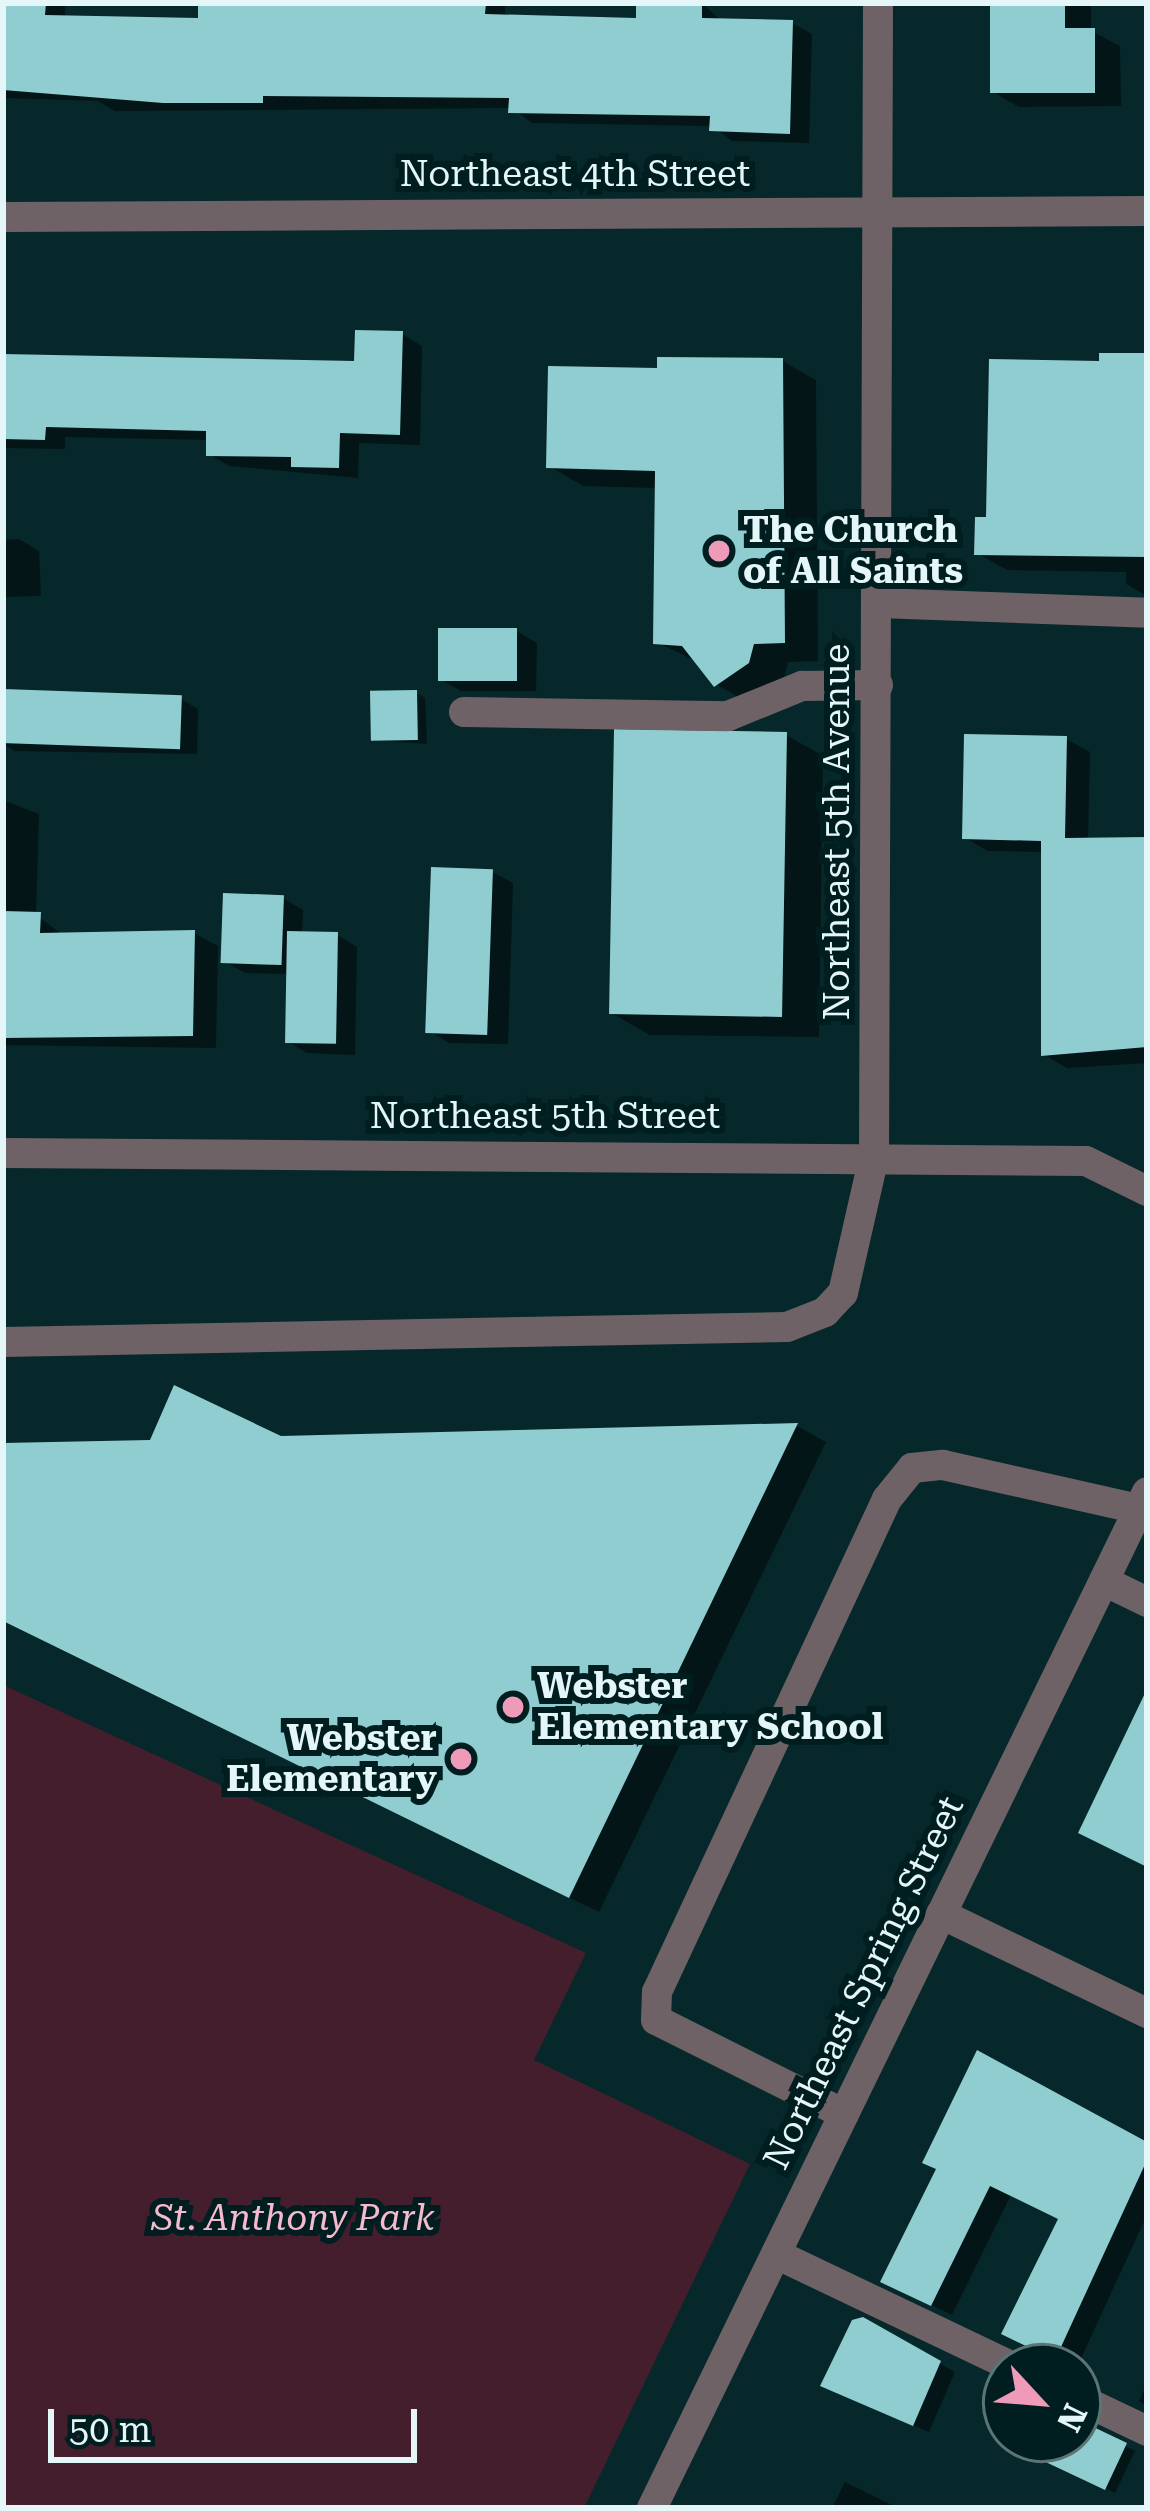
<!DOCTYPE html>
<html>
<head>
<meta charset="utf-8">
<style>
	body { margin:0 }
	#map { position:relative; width:1150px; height:2511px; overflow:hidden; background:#06282a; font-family:"Roboto Serif",serif }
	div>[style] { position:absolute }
	.green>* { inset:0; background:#441e2d }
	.shadow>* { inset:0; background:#0007 }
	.building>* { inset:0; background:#90cdd1; transform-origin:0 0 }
	.minor>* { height:30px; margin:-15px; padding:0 15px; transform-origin:15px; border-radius:15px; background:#6f6266 }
	.dots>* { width:33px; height:33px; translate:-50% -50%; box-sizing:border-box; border:6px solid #001e20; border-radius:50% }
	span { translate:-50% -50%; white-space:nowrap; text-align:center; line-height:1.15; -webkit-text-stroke:12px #001e20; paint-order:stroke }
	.street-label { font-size:36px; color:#e4f6f8 }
	.poi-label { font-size:36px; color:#e4f6f8; font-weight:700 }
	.left { translate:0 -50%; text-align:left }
	.right { translate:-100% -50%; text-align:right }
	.park-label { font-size:36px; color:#f6bace; font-style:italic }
	.frame { position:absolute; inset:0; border:6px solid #e4f6f8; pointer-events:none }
	.north { position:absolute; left:982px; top:2343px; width:120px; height:120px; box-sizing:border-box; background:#001e20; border:3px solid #5b7476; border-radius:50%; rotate:116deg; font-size:33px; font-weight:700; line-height:48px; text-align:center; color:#e4f6f8 }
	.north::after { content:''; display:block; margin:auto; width:42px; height:54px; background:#ef9ab8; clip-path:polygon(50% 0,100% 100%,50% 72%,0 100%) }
	.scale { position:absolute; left:48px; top:2409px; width:369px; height:54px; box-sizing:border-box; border:6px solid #e4f6f8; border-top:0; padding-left:15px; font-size:36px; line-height:42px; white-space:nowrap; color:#e4f6f8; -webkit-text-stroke:9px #001e20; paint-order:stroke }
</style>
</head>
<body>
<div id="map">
	<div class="green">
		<i style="clip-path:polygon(3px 1685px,586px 1953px,534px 2060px,750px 2164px,584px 2508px,3px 2508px)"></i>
	</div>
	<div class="shadow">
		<i style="clip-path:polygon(3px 3px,65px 3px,65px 18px,201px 21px,310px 11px,310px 3px,505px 3px,505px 18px,639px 22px,639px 3px,702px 3px,721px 21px,792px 23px,812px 34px,809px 143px,732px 141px,712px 126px,532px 123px,512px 108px,115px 111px,98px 101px,3px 98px)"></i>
		<i style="clip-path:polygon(993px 3px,1091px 3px,1091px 31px,1120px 46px,1121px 106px,1019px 107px,993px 92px)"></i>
		<i style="clip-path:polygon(402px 334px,422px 346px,420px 445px,359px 443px,358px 478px,229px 466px,209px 454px,209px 440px,65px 437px,65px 449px,3px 448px,3px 358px,357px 364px)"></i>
		<i style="clip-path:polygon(1147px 356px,1147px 596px,1126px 584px,1126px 572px,1007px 570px,977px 553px,989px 520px,1102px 364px)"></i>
		<i style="clip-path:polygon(782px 361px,816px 380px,818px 661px,788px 662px,783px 682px,750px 704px,716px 684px,698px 662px,656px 642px,658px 488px,583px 486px,549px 466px,660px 371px)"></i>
		<i style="clip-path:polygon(19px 539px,39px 551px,41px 596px,3px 597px,3px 540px)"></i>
		<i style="clip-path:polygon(516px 631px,537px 643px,536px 691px,461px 691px,440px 679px)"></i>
		<i style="clip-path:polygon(3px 692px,181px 699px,198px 709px,197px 754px,15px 751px,3px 744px)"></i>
		<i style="clip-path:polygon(416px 693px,425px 698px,427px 744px,374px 740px)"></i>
		<i style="clip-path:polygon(786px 735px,823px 756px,819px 1037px,650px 1035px,613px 1014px)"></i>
		<i style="clip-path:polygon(1066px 739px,1090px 752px,1088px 841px,1147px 840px,1147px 1063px,1067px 1068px,1044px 1055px,1044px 852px,988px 851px,965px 838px)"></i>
		<i style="clip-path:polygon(3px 800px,39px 814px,36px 915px,63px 935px,194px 933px,218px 946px,216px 1048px,3px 1045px)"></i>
		<i style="clip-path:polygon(492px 872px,513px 883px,508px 1044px,449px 1043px,429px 1031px)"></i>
		<i style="clip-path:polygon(283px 898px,303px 910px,302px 934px,337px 935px,357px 947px,355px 1055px,307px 1053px,287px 1041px,289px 974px,245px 973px,224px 961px)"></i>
		<i style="clip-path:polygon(797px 1426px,826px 1442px,599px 1912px,3px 1621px,3px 1446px)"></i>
		<i style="clip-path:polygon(1147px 2145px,1147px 2215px,1077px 2367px,1022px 2341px,1061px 2219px,1011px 2195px,952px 2315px,904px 2292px,938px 2168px)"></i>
		<i style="clip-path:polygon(863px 2320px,955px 2372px,929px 2432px,839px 2393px)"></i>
		<i style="clip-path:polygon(1147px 2384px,1147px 2406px,1139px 2401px)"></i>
		<i style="clip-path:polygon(1078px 2423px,1135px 2451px,1115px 2493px,1027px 2450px,1021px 2439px,1078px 2439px)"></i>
		<i style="clip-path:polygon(845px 2482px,898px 2508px,832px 2508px)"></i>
	</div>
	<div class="building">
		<i style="clip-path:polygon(3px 3px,46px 3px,45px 15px,198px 18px,198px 6px,486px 3px,485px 14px,636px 18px,636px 3px,702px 3px,702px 18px,793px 20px,790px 134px,709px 131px,710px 116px,508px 113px,509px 98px,263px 96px,263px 103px,163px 103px,3px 90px)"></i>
		<i style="clip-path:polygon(990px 3px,1065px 3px,1065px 28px,1095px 28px,1095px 93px,990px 93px)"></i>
		<i style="clip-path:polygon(355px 330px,403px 331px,400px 435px,340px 433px,339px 468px,291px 467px,291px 457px,206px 456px,206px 431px,46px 427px,45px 440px,3px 439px,3px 354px,354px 361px)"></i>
		<i style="clip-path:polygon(1099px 353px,1147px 353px,1147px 557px,974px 555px,975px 517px,986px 517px,989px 359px,1099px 361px)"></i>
		<i style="clip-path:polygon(657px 357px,783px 358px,785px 643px,754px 644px,749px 663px,714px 687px,682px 646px,653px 644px,655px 471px,546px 468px,548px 366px,657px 368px)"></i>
		<i style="left:438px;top:628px;width:79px;height:53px"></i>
		<i style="left:3px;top:689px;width:179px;height:54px;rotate:2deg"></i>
		<i style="left:417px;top:690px;width:50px;height:47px;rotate:89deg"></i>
		<i style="left:787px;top:732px;width:285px;height:173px;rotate:91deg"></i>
		<i style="clip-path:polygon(964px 734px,1067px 736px,1065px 838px,1147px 837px,1147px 1047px,1041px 1056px,1041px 841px,962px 839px)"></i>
		<i style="left:431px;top:867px;width:62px;height:166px;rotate:2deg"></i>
		<i style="left:223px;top:893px;width:61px;height:70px;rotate:2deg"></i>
		<i style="clip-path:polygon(3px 911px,41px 912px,40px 933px,195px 930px,193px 1036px,3px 1038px)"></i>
		<i style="left:287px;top:931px;width:51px;height:112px;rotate:1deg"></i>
		<i style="clip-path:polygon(174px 1385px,281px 1436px,798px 1423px,569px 1898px,3px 1621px,3px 1443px,150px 1440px)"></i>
		<i style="clip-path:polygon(1147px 1689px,1147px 1867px,1078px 1833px)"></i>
		<i style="clip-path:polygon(977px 2050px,1147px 2142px,1147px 2160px,1055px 2360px,1001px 2334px,1058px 2219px,990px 2186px,931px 2306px,880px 2282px,936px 2169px,922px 2163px)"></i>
		<i style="clip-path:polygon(863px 2317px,941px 2361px,913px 2426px,820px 2386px,852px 2320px)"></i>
		<i style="clip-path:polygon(1085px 2423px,1127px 2443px,1105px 2490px,997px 2439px,1078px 2439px)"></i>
	</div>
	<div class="minor">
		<i style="left:3px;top:217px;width:1144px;rotate:-0.3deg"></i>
		<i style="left:879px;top:603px;width:268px;rotate:2.1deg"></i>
		<i style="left:464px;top:712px;width:264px;rotate:0.9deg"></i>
		<i style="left:728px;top:716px;width:80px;rotate:-22.1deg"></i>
		<i style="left:802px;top:686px;width:76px;rotate:-0.8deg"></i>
		<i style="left:3px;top:1153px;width:1083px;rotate:0.42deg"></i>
		<i style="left:1086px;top:1161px;width:68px;rotate:26.2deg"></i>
		<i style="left:3px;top:1342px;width:784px;rotate:-1.1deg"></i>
		<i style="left:787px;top:1327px;width:41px;rotate:-21.5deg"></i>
		<i style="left:825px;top:1312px;width:26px;rotate:-47deg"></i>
		<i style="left:843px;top:1293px;width:139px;rotate:-77.2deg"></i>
		<i style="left:874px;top:1157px;width:1154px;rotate:-89.8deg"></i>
		<i style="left:1104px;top:1581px;width:48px;rotate:26deg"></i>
		<i style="left:941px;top:1914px;width:229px;rotate:25.7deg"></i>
		<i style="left:844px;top:2114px;width:210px;rotate:-153.4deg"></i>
		<i style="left:656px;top:2020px;width:28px;rotate:-88deg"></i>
		<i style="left:657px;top:1992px;width:544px;rotate:-64.99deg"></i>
		<i style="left:887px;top:1499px;width:40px;rotate:-51deg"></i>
		<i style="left:912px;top:1468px;width:31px;rotate:-6deg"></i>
		<i style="left:943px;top:1465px;width:201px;rotate:12.7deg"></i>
		<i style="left:776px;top:2254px;width:263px;rotate:25.5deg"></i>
		<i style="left:1078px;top:2398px;width:76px;rotate:25.6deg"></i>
		<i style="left:652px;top:2508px;width:1130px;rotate:-64.02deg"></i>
	</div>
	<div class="dots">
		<i style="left:719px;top:551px;background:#ef9ab8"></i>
		<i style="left:513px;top:1707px;background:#ef9ab8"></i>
		<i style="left:461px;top:1759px;background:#ef9ab8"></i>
	</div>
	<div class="street-label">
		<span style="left:575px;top:175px">Northeast 4th Street</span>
		<span style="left:838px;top:832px;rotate:-90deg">Northeast 5th Avenue</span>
		<span style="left:545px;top:1117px">Northeast 5th Street</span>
		<span style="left:864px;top:1983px;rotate:-64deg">Northeast Spring Street</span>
	</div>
	<div class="poi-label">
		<span class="left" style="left:743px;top:551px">The Church<br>of All Saints</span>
		<span class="left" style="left:537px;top:1707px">Webster<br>Elementary School</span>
		<span class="right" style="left:437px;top:1759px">Webster<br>Elementary</span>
	</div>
	<div class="park-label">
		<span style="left:293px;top:2219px">St. Anthony Park</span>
	</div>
	<div class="frame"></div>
	<div class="north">N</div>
	<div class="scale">50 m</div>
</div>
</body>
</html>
